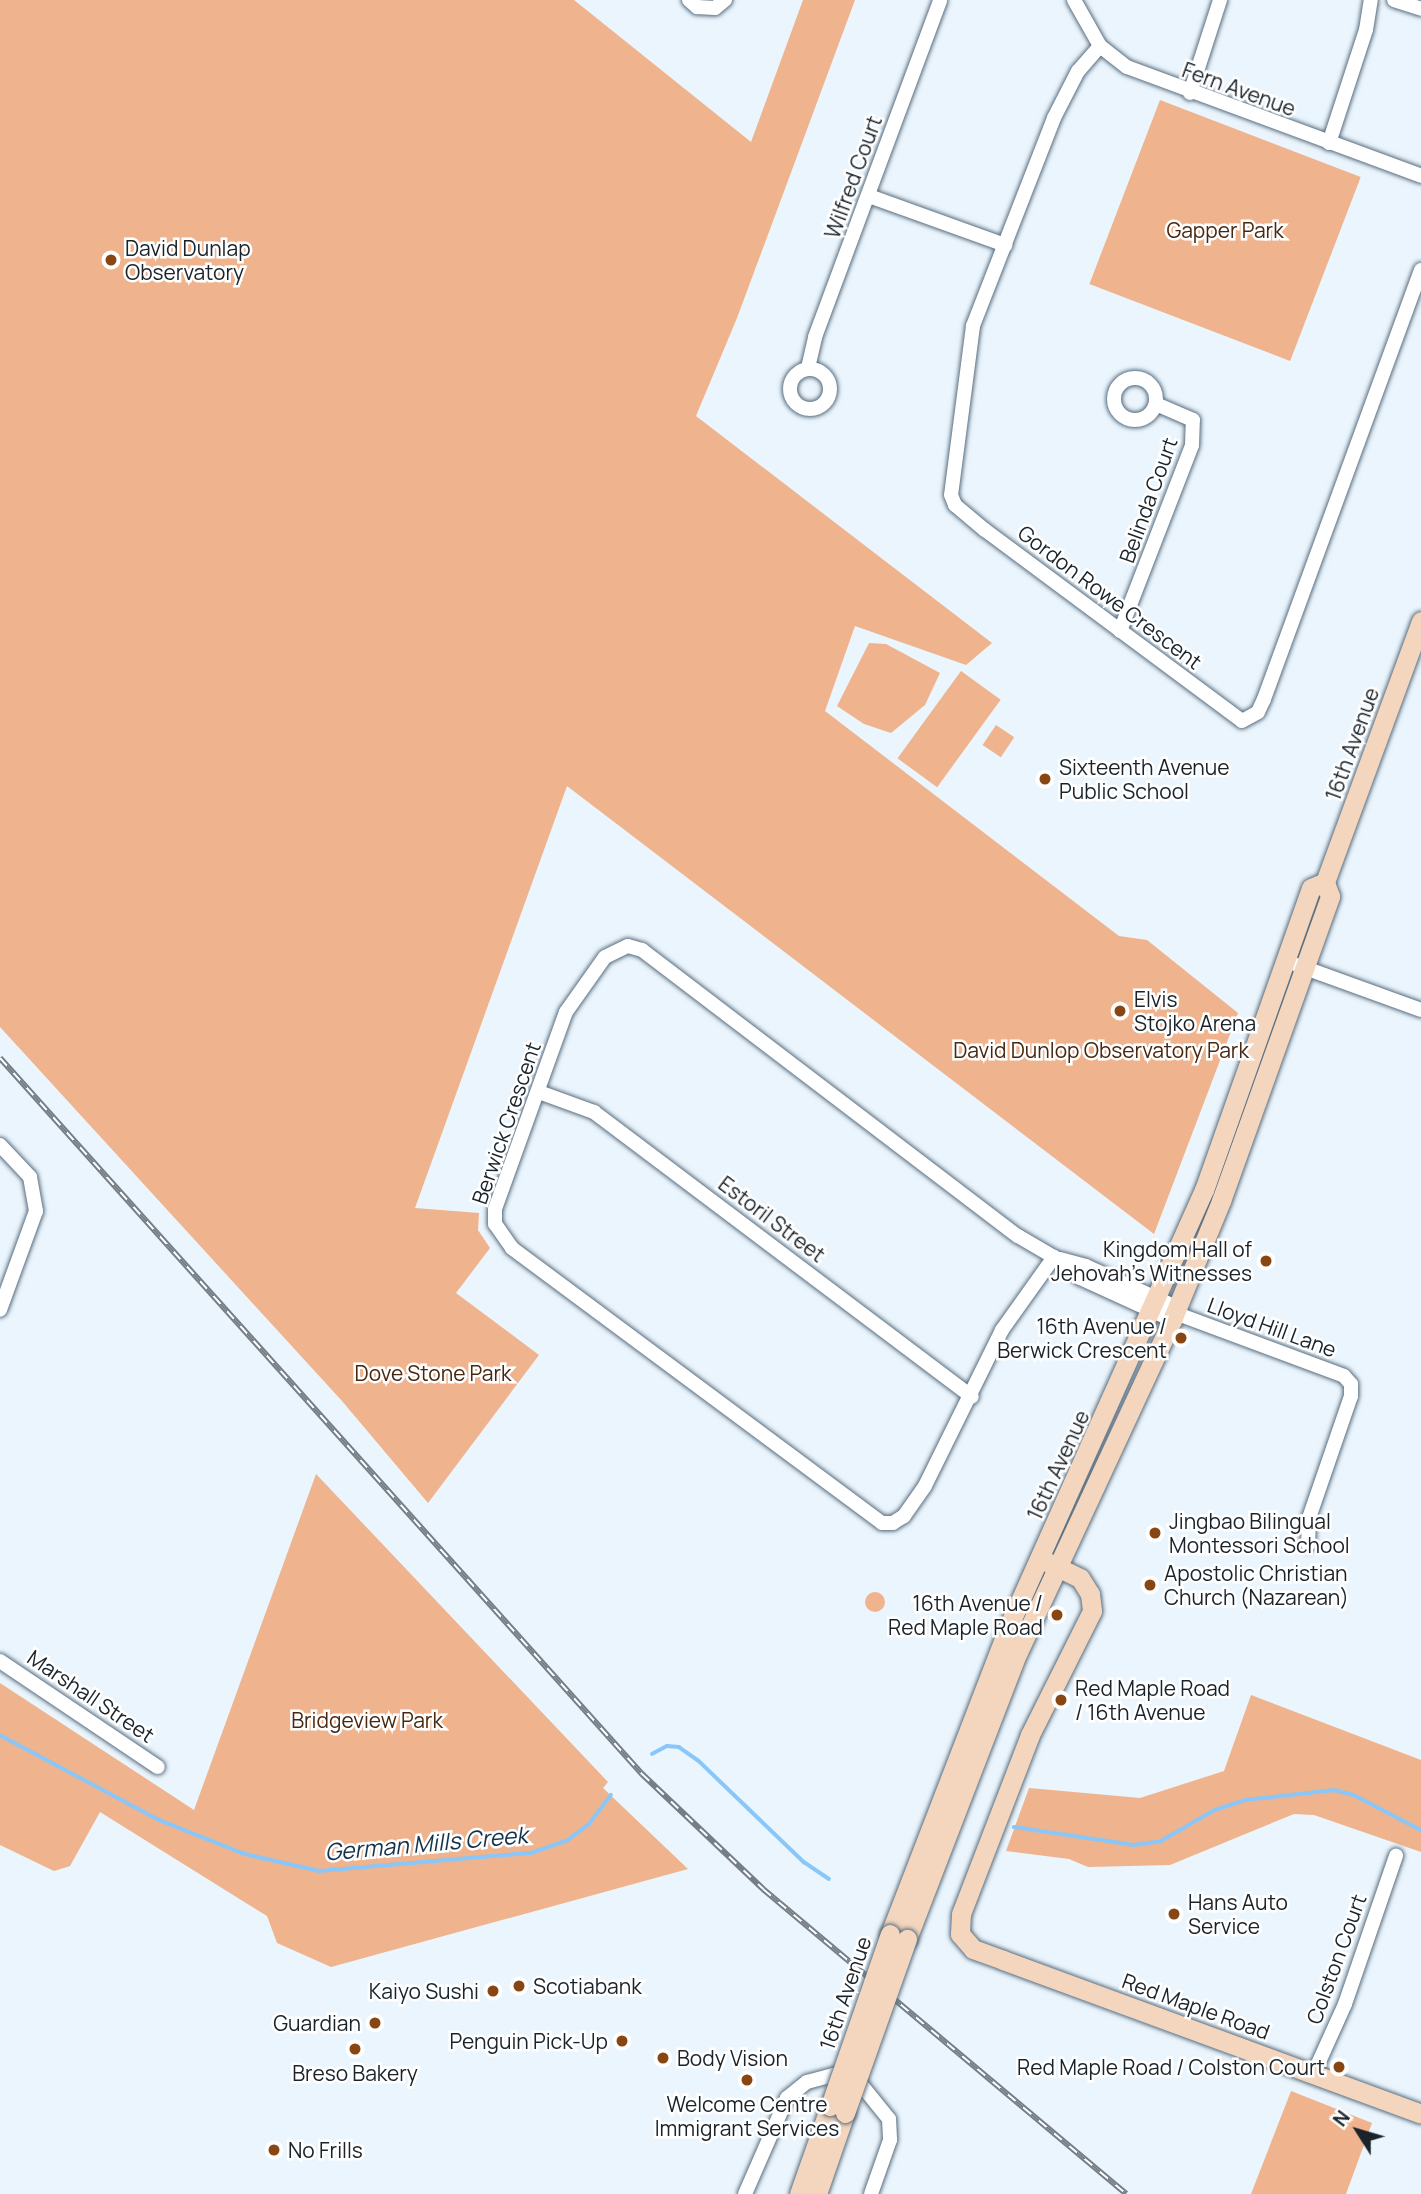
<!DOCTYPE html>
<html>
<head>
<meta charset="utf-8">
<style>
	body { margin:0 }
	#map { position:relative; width:1421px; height:2194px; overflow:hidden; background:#ebf5fd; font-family:Manrope,sans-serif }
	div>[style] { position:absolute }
	.green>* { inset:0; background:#efb38d; transform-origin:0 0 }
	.round { border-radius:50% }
	.stream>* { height:3.5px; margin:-1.75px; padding:0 1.75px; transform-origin:1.75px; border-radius:1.75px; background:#8ac7f8 }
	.roads { filter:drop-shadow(0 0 2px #586d7f) drop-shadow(0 0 2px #586d7f) }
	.street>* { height:14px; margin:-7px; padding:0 7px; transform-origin:7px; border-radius:7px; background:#fff }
	.street>.ring { margin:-7px; padding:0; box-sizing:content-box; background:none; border:14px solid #fff; border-radius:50% }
	.secondary>* { height:19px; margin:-9.5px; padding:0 9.5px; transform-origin:9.5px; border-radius:9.5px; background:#f3d6bd }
	.rail>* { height:6px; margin-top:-3px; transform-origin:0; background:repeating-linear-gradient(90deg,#fff 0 10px,#757e86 0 20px); box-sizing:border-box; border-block:2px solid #757e86 }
	.bridges { filter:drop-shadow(0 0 2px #586d7f) drop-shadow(0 0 2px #586d7f) }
	.secondary-bridge>* { height:19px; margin:-9.5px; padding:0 9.5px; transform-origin:9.5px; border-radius:9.5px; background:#f3d6bd }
	.dots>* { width:19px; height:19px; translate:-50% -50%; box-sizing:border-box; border:4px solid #fff; border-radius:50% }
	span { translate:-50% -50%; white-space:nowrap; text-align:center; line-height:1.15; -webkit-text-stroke:5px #fff; paint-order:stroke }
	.street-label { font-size:21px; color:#1a232a }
	.park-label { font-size:21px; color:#472811 }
	.poi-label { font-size:21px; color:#1a232a }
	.left { translate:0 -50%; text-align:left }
	.right { translate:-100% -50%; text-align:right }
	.water-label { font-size:23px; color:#12334c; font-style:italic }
	.north { position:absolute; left:1323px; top:2096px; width:70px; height:70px; -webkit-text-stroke:5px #fff; paint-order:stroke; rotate:307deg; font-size:19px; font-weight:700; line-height:28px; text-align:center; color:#1a232a }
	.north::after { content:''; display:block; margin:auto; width:24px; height:32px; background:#1a232a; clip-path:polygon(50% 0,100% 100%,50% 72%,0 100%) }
</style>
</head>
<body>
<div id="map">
	<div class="green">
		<i style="clip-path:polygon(0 0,574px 0,751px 142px,803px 0,855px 0,737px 318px,696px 416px,992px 643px,966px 665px,855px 626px,825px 711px,1119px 936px,1147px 940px,1238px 1013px,1154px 1234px,567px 786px,415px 1208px,479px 1213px,478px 1230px,490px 1248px,456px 1293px,539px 1355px,428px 1503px,342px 1401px,0 1027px)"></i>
		<i style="left:1160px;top:100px;width:215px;height:197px;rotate:21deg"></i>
		<i style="clip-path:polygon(869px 643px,886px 644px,940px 673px,925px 705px,891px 733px,864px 724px,837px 706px)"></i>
		<i style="left:961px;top:671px;width:49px;height:108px;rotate:36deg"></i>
		<i style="left:996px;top:725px;width:22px;height:24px;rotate:34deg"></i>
		<i style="clip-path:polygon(316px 1474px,608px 1782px,603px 1788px,688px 1869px,331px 1967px,277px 1943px,267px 1916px,100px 1812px,70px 1866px,54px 1871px,0 1845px,0 1683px,194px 1810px)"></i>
		<i class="round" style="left:865px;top:1592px;width:20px;height:20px"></i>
		<i style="clip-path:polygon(1251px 1695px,1421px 1760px,1421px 1852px,1314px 1815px,1294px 1814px,1170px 1865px,1088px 1867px,1069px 1859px,1006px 1851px,1029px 1788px,1140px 1798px,1224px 1771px)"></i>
		<i style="clip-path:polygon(1291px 2091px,1372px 2123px,1346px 2194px,1251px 2194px)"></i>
	</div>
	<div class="stream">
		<i style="left:0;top:1735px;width:180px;rotate:28.1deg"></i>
		<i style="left:159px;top:1820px;width:92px;rotate:21.6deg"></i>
		<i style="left:245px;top:1854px;width:76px;rotate:12.9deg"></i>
		<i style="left:319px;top:1871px;width:213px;rotate:-4.9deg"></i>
		<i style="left:531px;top:1853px;width:39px;rotate:-19deg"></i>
		<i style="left:568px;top:1840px;width:26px;rotate:-37deg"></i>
		<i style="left:589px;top:1824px;width:36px;rotate:-53deg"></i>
		<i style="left:652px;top:1754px;width:17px;rotate:-28deg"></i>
		<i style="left:667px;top:1746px;width:12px;rotate:5deg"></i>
		<i style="left:679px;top:1747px;width:24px;rotate:35deg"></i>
		<i style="left:699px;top:1761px;width:146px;rotate:43.9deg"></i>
		<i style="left:804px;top:1862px;width:30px;rotate:34deg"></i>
		<i style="left:1014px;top:1827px;width:121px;rotate:8.5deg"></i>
		<i style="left:1134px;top:1845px;width:27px;rotate:-8deg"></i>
		<i style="left:1161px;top:1841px;width:62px;rotate:-29.9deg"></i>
		<i style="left:1215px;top:1810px;width:32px;rotate:-18deg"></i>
		<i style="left:1245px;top:1800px;width:90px;rotate:-6.4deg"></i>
		<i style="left:1334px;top:1790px;width:21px;rotate:14deg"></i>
		<i style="left:1354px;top:1795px;width:76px;rotate:27.6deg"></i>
	</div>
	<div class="roads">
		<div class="street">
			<i style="left:689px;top:0;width:11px;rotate:41deg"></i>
			<i style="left:697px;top:7px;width:18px;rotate:3deg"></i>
			<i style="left:715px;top:8px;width:13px;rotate:-39deg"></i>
			<i style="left:1074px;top:0;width:53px;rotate:60.5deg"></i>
			<i style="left:1100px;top:46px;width:34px;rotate:38deg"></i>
			<i style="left:1127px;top:67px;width:314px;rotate:20.3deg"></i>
			<i style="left:1394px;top:0;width:28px;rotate:18deg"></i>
			<i style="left:1100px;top:46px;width:33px;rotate:131deg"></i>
			<i style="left:1078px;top:71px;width:53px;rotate:117.1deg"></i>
			<i style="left:1054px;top:118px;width:223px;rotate:111.3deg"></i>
			<i style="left:973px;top:326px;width:170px;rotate:97.4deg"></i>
			<i style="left:951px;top:495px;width:11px;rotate:68deg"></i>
			<i style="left:955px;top:505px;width:39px;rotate:40deg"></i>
			<i style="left:985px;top:530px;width:320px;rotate:36.6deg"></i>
			<i style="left:1242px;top:721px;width:18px;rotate:-29deg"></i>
			<i style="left:1258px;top:712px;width:14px;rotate:-65deg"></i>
			<i style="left:1264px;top:699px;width:457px;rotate:-69.9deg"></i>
			<i style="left:1190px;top:93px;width:98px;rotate:-72.1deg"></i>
			<i style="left:1329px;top:143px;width:119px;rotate:-71.9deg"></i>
			<i style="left:1366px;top:30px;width:30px;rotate:-81deg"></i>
			<i style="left:869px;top:196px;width:145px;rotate:19.8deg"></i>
			<i style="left:808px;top:368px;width:32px;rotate:-77deg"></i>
			<i style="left:815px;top:337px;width:359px;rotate:-69.6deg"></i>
			<i class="ring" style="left:790px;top:369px;width:26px;height:26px"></i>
			<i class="ring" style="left:1114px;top:378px;width:28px;height:28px"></i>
			<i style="left:1120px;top:631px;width:199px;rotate:-68.8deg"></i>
			<i style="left:1192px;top:445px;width:25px;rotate:-88deg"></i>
			<i style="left:1193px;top:420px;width:40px;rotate:-156.6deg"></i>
			<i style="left:1297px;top:965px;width:132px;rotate:19.9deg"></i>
			<i style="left:539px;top:1092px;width:59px;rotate:20deg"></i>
			<i style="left:594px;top:1112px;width:473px;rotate:37deg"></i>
			<i style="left:0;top:1145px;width:44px;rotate:46.8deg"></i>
			<i style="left:30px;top:1177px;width:35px;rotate:80deg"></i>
			<i style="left:36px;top:1211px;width:105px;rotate:110deg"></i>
			<i style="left:1054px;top:1257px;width:90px;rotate:125.5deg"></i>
			<i style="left:1002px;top:1330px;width:174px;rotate:116.3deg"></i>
			<i style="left:925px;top:1486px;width:37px;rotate:125deg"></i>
			<i style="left:904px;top:1516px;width:13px;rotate:148deg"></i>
			<i style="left:893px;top:1523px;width:11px;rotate:180deg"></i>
			<i style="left:882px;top:1523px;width:461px;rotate:-143.4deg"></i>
			<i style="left:512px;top:1248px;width:29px;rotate:-125deg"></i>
			<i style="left:495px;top:1224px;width:15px;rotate:-90deg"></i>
			<i style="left:495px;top:1209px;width:209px;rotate:-70.2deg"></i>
			<i style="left:566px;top:1012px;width:67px;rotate:-54.7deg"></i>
			<i style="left:605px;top:957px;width:25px;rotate:-26deg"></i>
			<i style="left:628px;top:946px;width:15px;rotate:16deg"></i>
			<i style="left:642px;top:950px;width:472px;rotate:37.3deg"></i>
			<i style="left:1018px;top:1236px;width:42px;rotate:30.3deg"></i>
			<i style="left:1054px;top:1257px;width:33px;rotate:39deg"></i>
			<i style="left:1080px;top:1278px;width:101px;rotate:24.5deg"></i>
			<i style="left:1060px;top:1259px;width:27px;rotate:15deg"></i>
			<i style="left:1086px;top:1266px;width:101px;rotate:24.5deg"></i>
			<i style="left:1175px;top:1313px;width:180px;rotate:20.4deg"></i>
			<i style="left:1344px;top:1376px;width:11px;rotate:49deg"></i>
			<i style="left:1351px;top:1384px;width:12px;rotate:90deg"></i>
			<i style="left:1351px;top:1396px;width:129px;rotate:109deg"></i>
			<i style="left:1309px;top:1518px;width:27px;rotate:92deg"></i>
			<i style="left:0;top:1661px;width:190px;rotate:33.9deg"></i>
			<i style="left:1313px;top:2075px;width:78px;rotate:-65.7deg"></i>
			<i style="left:1345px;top:2004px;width:157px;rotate:-71deg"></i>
			<i style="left:745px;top:2194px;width:105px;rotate:-66.4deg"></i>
			<i style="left:787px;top:2098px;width:26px;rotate:-39deg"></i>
			<i style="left:807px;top:2082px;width:28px;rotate:-15deg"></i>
			<i style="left:834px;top:2075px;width:26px;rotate:16deg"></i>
			<i style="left:859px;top:2082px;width:48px;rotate:51deg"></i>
			<i style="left:889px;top:2119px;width:21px;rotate:87deg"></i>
			<i style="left:890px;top:2140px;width:57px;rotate:109.4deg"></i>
		</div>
		<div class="secondary">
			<i style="left:1045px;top:1561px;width:39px;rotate:26deg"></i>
			<i style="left:1080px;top:1578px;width:19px;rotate:58deg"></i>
			<i style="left:1090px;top:1594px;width:17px;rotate:83deg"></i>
			<i style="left:1092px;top:1611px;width:139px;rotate:116.6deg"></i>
			<i style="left:1030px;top:1735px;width:192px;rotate:111.1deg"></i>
			<i style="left:961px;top:1914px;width:20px;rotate:93deg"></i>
			<i style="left:960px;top:1934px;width:20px;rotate:49deg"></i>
			<i style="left:973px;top:1949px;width:32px;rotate:20deg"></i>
			<i style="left:1003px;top:1960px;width:445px;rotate:20.2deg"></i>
			<i style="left:890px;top:1934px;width:326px;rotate:-68.9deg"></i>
			<i style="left:1007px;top:1630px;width:482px;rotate:-65.9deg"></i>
			<i style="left:1204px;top:1190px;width:320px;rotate:-70.5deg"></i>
			<i style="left:1311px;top:888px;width:15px;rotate:-23deg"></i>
			<i style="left:1325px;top:882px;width:278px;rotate:-69.8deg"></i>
			<i style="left:907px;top:1939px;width:298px;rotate:-68.9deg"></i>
			<i style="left:1014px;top:1661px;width:376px;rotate:-65.1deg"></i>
			<i style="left:1172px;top:1320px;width:129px;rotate:-67.6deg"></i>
			<i style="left:1221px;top:1201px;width:324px;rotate:-70.3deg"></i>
			<i style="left:1330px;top:896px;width:15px;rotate:-110deg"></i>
			<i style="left:799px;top:2194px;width:93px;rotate:-70.6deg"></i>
			<i style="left:817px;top:2194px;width:86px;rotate:-70.9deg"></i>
		</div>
	</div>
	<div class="rail">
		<i style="left:0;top:1058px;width:962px;rotate:48.12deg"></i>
		<i style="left:642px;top:1774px;width:167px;rotate:43.5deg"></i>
		<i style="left:763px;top:1889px;width:474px;rotate:40deg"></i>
	</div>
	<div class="bridges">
		<div class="secondary-bridge">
			<i style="left:830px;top:2106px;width:182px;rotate:-70.8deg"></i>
			<i style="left:845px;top:2113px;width:185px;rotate:-70.4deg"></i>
		</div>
	</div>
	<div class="dots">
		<i style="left:111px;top:260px;background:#884712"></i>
		<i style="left:1045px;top:779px;background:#884712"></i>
		<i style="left:1120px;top:1011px;background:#884712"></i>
		<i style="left:1266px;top:1261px;background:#884712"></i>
		<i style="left:1181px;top:1338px;background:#884712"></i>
		<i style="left:1155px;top:1533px;background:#884712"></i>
		<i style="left:1150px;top:1585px;background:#884712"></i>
		<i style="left:1057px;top:1615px;background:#884712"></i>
		<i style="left:1061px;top:1700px;background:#884712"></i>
		<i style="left:1174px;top:1914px;background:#884712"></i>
		<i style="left:519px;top:1986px;background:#884712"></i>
		<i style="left:493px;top:1991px;background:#884712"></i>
		<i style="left:375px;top:2023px;background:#884712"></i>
		<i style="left:622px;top:2041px;background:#884712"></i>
		<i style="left:355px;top:2049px;background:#884712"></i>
		<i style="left:663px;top:2058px;background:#884712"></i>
		<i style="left:1339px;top:2067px;background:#884712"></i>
		<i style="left:747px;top:2080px;background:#884712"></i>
		<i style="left:274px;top:2150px;background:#884712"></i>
	</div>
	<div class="street-label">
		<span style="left:1239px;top:89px;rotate:20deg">Fern Avenue</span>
		<span style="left:853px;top:177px;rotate:-70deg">Wilfred Court</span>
		<span style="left:1148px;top:500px;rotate:-70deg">Belinda Court</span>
		<span style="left:1110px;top:597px;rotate:37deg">Gordon Rowe Crescent</span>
		<span style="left:1352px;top:744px;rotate:-70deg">16th Avenue</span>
		<span style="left:506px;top:1123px;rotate:-71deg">Berwick Crescent</span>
		<span style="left:772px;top:1219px;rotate:37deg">Estoril Street</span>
		<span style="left:1272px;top:1327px;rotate:20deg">Lloyd Hill Lane</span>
		<span style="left:1058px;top:1465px;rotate:-65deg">16th Avenue</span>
		<span style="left:91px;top:1696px;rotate:34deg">Marshall Street</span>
		<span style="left:1336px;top:1959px;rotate:-70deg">Colston Court</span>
		<span style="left:845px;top:1993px;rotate:-71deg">16th Avenue</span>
		<span style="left:1196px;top:2006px;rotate:20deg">Red Maple Road</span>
	</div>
	<div class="park-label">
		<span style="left:1225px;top:230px">Gapper Park</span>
		<span style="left:1101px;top:1050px">David Dunlop Observatory Park</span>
		<span style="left:433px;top:1373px">Dove Stone Park</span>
		<span style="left:367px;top:1720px">Bridgeview Park</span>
	</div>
	<div class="poi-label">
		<span class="left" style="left:125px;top:260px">David Dunlap<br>Observatory</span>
		<span class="left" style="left:1059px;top:779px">Sixteenth Avenue<br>Public School</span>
		<span class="left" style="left:1134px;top:1011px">Elvis<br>Stojko Arena</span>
		<span class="right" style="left:1252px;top:1261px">Kingdom Hall of<br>Jehovah's Witnesses</span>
		<span class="right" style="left:1167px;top:1338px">16th Avenue /<br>Berwick Crescent</span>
		<span class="left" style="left:1169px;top:1533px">Jingbao Bilingual<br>Montessori School</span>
		<span class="left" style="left:1164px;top:1585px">Apostolic Christian<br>Church (Nazarean)</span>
		<span class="right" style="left:1043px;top:1615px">16th Avenue /<br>Red Maple Road</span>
		<span class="left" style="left:1075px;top:1700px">Red Maple Road<br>/ 16th Avenue</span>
		<span class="left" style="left:1188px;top:1914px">Hans Auto<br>Service</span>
		<span class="left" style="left:533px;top:1986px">Scotiabank</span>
		<span class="right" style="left:479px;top:1991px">Kaiyo Sushi</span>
		<span class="right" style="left:361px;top:2023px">Guardian</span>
		<span class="right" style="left:608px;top:2041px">Penguin Pick-Up</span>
		<span class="left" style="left:677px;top:2058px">Body Vision</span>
		<span class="right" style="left:1325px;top:2067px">Red Maple Road / Colston Court</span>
		<span style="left:355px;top:2073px">Breso Bakery</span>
		<span style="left:747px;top:2116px">Welcome Centre<br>Immigrant Services</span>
		<span class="left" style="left:288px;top:2150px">No Frills</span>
	</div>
	<div class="water-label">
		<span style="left:426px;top:1843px;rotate:-5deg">German Mills Creek</span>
	</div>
	<div class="north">N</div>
</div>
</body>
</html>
